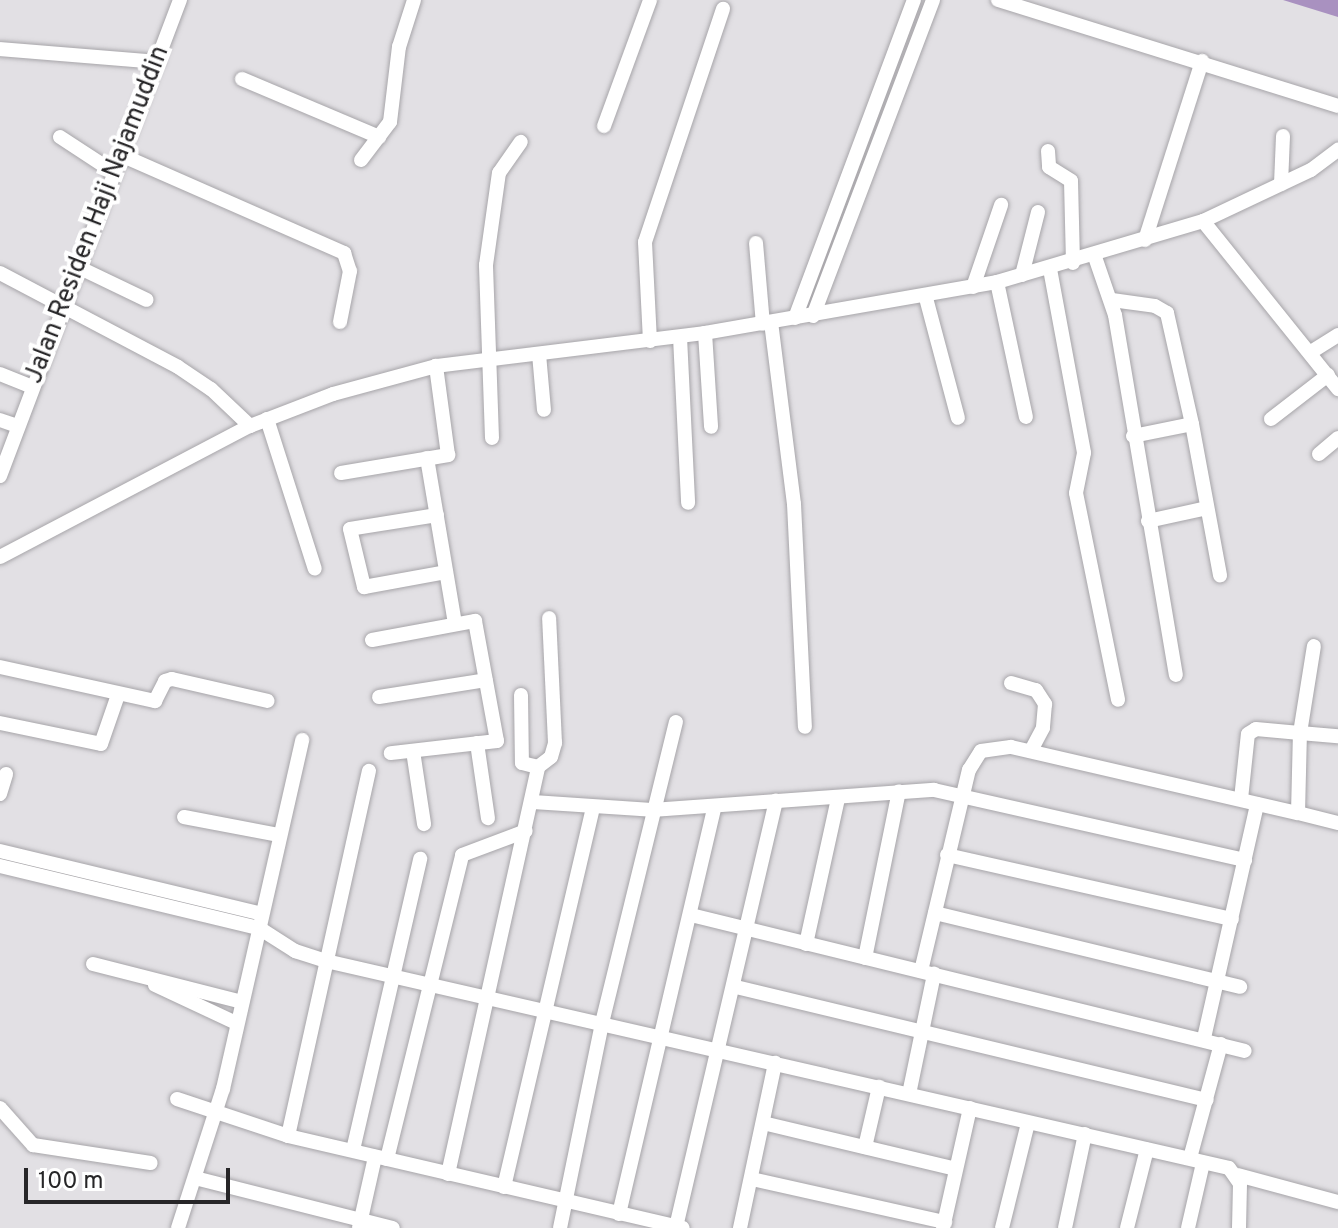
<!DOCTYPE html>
<html>
<head>
<meta charset="utf-8">
<style>
	body { margin:0 }
	#map { position:relative; width:1338px; height:1228px; overflow:hidden; background:#e2e0e4; font-family:Overpass,sans-serif }
	div>[style] { position:absolute }
	.water>* { inset:0; background:#a991c0 }
	.roads { filter:drop-shadow(0 0 2px #a7a5a9) drop-shadow(0 0 2px #a7a5a9) }
	.street>* { height:14px; margin:-7px; padding:0 7px; transform-origin:7px; border-radius:7px; background:#fff }
	span { translate:-50% -50%; white-space:nowrap; text-align:center; line-height:1.15; -webkit-text-stroke:8px #fff; paint-order:stroke }
	.street-label { font-size:26px; color:#272628 }
	.scale { position:absolute; left:24px; top:1168px; width:206px; height:36px; box-sizing:border-box; border:4px solid #272628; border-top:0; padding-left:10px; font-size:24px; line-height:28px; white-space:nowrap; color:#272628; -webkit-text-stroke:6px #fff; paint-order:stroke }
</style>
</head>
<body>
<div id="map">
	<div class="water">
		<i style="clip-path:polygon(1283px 0,1338px 0,1338px 17px)"></i>
	</div>
	<div class="roads">
		<div class="street">
			<i style="left:998px;top:0;width:356px;rotate:17.3deg"></i>
			<i style="left:0;top:49px;width:158px;rotate:4.7deg"></i>
			<i style="left:242px;top:79px;width:149px;rotate:22.9deg"></i>
			<i style="left:604px;top:126px;width:134px;rotate:-69.9deg"></i>
			<i style="left:60px;top:137px;width:66px;rotate:33.2deg"></i>
			<i style="left:1048px;top:151px;width:16px;rotate:86deg"></i>
			<i style="left:1049px;top:167px;width:26px;rotate:32deg"></i>
			<i style="left:1071px;top:181px;width:82px;rotate:88.6deg"></i>
			<i style="left:121px;top:155px;width:244px;rotate:23.7deg"></i>
			<i style="left:344px;top:253px;width:19px;rotate:72deg"></i>
			<i style="left:350px;top:271px;width:52px;rotate:101.1deg"></i>
			<i style="left:361px;top:160px;width:48px;rotate:-52.7deg"></i>
			<i style="left:390px;top:122px;width:76px;rotate:-83.2deg"></i>
			<i style="left:399px;top:47px;width:49px;rotate:-72.3deg"></i>
			<i style="left:1281px;top:184px;width:48px;rotate:-87.6deg"></i>
			<i style="left:1203px;top:221px;width:216px;rotate:51.2deg"></i>
			<i style="left:1145px;top:240px;width:188px;rotate:-72.3deg"></i>
			<i style="left:756px;top:243px;width:81px;rotate:85.1deg"></i>
			<i style="left:1095px;top:257px;width:61px;rotate:71deg"></i>
			<i style="left:1115px;top:315px;width:365px;rotate:80.4deg"></i>
			<i style="left:78px;top:267px;width:76px;rotate:25.6deg"></i>
			<i style="left:1050px;top:269px;width:187px;rotate:79.5deg"></i>
			<i style="left:1084px;top:453px;width:41px;rotate:101.3deg"></i>
			<i style="left:1076px;top:493px;width:211px;rotate:78.5deg"></i>
			<i style="left:0;top:273px;width:201px;rotate:27.8deg"></i>
			<i style="left:178px;top:367px;width:40px;rotate:34deg"></i>
			<i style="left:211px;top:389px;width:54px;rotate:43.5deg"></i>
			<i style="left:1022px;top:275px;width:65px;rotate:-75.7deg"></i>
			<i style="left:997px;top:282px;width:138px;rotate:77.9deg"></i>
			<i style="left:973px;top:287px;width:87px;rotate:-71.1deg"></i>
			<i style="left:926px;top:298px;width:124px;rotate:75.1deg"></i>
			<i style="left:1112px;top:300px;width:43px;rotate:7.9deg"></i>
			<i style="left:1155px;top:306px;width:14px;rotate:30deg"></i>
			<i style="left:1167px;top:313px;width:114px;rotate:77.3deg"></i>
			<i style="left:813px;top:316px;width:338px;rotate:-69.2deg"></i>
			<i style="left:795px;top:318px;width:340px;rotate:-69.5deg"></i>
			<i style="left:771px;top:322px;width:183px;rotate:82.8deg"></i>
			<i style="left:794px;top:504px;width:223px;rotate:87.2deg"></i>
			<i style="left:705px;top:333px;width:94px;rotate:86.3deg"></i>
			<i style="left:680px;top:337px;width:166px;rotate:87.2deg"></i>
			<i style="left:650px;top:341px;width:99px;rotate:-92.9deg"></i>
			<i style="left:645px;top:242px;width:246px;rotate:-71.5deg"></i>
			<i style="left:1311px;top:352px;width:32px;rotate:-32deg"></i>
			<i style="left:539px;top:354px;width:56px;rotate:84.9deg"></i>
			<i style="left:0;top:374px;width:35px;rotate:22deg"></i>
			<i style="left:267px;top:419px;width:157px;rotate:72.3deg"></i>
			<i style="left:1271px;top:419px;width:72px;rotate:-37.7deg"></i>
			<i style="left:0;top:420px;width:18px;rotate:19deg"></i>
			<i style="left:1133px;top:436px;width:60px;rotate:-11.5deg"></i>
			<i style="left:1192px;top:424px;width:154px;rotate:79.5deg"></i>
			<i style="left:492px;top:438px;width:173px;rotate:-92deg"></i>
			<i style="left:486px;top:265px;width:93px;rotate:-82deg"></i>
			<i style="left:499px;top:173px;width:38px;rotate:-55deg"></i>
			<i style="left:1319px;top:454px;width:25px;rotate:-40deg"></i>
			<i style="left:427px;top:458px;width:168px;rotate:80.4deg"></i>
			<i style="left:341px;top:473px;width:109px;rotate:-9.5deg"></i>
			<i style="left:448px;top:455px;width:90px;rotate:-97.7deg"></i>
			<i style="left:0;top:476px;width:509px;rotate:-69.29deg"></i>
			<i style="left:437px;top:515px;width:88px;rotate:170.9deg"></i>
			<i style="left:350px;top:529px;width:60px;rotate:76.4deg"></i>
			<i style="left:364px;top:587px;width:83px;rotate:-10.4deg"></i>
			<i style="left:1148px;top:521px;width:60px;rotate:-12.4deg"></i>
			<i style="left:0;top:557px;width:282px;rotate:-27.7deg"></i>
			<i style="left:250px;top:426px;width:89px;rotate:-21.1deg"></i>
			<i style="left:333px;top:394px;width:107px;rotate:-15.2deg"></i>
			<i style="left:436px;top:366px;width:271px;rotate:-7deg"></i>
			<i style="left:705px;top:333px;width:296px;rotate:-9.9deg"></i>
			<i style="left:997px;top:282px;width:215px;rotate:-16.5deg"></i>
			<i style="left:1203px;top:221px;width:119px;rotate:-25.3deg"></i>
			<i style="left:1311px;top:170px;width:34px;rotate:-37deg"></i>
			<i style="left:372px;top:640px;width:105px;rotate:-10.5deg"></i>
			<i style="left:475px;top:621px;width:122px;rotate:79.6deg"></i>
			<i style="left:497px;top:741px;width:107px;rotate:173.5deg"></i>
			<i style="left:0;top:667px;width:159px;rotate:12.4deg"></i>
			<i style="left:155px;top:701px;width:22px;rotate:-63deg"></i>
			<i style="left:165px;top:681px;width:7px;rotate:-16deg"></i>
			<i style="left:172px;top:679px;width:98px;rotate:12.9deg"></i>
			<i style="left:1011px;top:683px;width:26px;rotate:16deg"></i>
			<i style="left:1036px;top:690px;width:17px;rotate:57deg"></i>
			<i style="left:1045px;top:704px;width:24px;rotate:95deg"></i>
			<i style="left:1043px;top:728px;width:26px;rotate:118deg"></i>
			<i style="left:521px;top:695px;width:68px;rotate:89.2deg"></i>
			<i style="left:522px;top:763px;width:16px;rotate:14deg"></i>
			<i style="left:379px;top:697px;width:108px;rotate:-9deg"></i>
			<i style="left:0;top:723px;width:103px;rotate:11.7deg"></i>
			<i style="left:101px;top:744px;width:52px;rotate:-70.9deg"></i>
			<i style="left:477px;top:743px;width:76px;rotate:81.7deg"></i>
			<i style="left:413px;top:751px;width:74px;rotate:81.4deg"></i>
			<i style="left:0;top:794px;width:21px;rotate:-73deg"></i>
			<i style="left:1241px;top:799px;width:65px;rotate:-83.9deg"></i>
			<i style="left:1248px;top:734px;width:9px;rotate:-32deg"></i>
			<i style="left:1256px;top:729px;width:44px;rotate:5.2deg"></i>
			<i style="left:1300px;top:733px;width:88px;rotate:-80.9deg"></i>
			<i style="left:533px;top:802px;width:119px;rotate:3.8deg"></i>
			<i style="left:652px;top:810px;width:283px;rotate:-4.1deg"></i>
			<i style="left:934px;top:790px;width:319px;rotate:12.7deg"></i>
			<i style="left:1298px;top:813px;width:41px;rotate:14deg"></i>
			<i style="left:184px;top:817px;width:97px;rotate:10.7deg"></i>
			<i style="left:0;top:851px;width:269px;rotate:13.5deg"></i>
			<i style="left:947px;top:855px;width:292px;rotate:12.7deg"></i>
			<i style="left:0;top:866px;width:266px;rotate:13.5deg"></i>
			<i style="left:259px;top:928px;width:43px;rotate:32.6deg"></i>
			<i style="left:295px;top:951px;width:33px;rotate:18deg"></i>
			<i style="left:326px;top:961px;width:926px;rotate:12.91deg"></i>
			<i style="left:1229px;top:1168px;width:19px;rotate:55deg"></i>
			<i style="left:1240px;top:1184px;width:44px;rotate:91.3deg"></i>
			<i style="left:935px;top:913px;width:314px;rotate:13.6deg"></i>
			<i style="left:691px;top:915px;width:570px;rotate:13.79deg"></i>
			<i style="left:806px;top:944px;width:148px;rotate:-77.6deg"></i>
			<i style="left:865px;top:958px;width:170px;rotate:-78.5deg"></i>
			<i style="left:93px;top:964px;width:154px;rotate:14.3deg"></i>
			<i style="left:921px;top:971px;width:207px;rotate:-76.6deg"></i>
			<i style="left:969px;top:770px;width:22px;rotate:-58deg"></i>
			<i style="left:981px;top:751px;width:30px;rotate:-8deg"></i>
			<i style="left:1011px;top:747px;width:294px;rotate:13deg"></i>
			<i style="left:1298px;top:813px;width:80px;rotate:-88.6deg"></i>
			<i style="left:1300px;top:733px;width:38px;rotate:5deg"></i>
			<i style="left:155px;top:985px;width:89px;rotate:25.1deg"></i>
			<i style="left:736px;top:987px;width:484px;rotate:13.5deg"></i>
			<i style="left:1204px;top:1038px;width:240px;rotate:-77.2deg"></i>
			<i style="left:909px;top:1094px;width:123px;rotate:-78.2deg"></i>
			<i style="left:177px;top:1099px;width:117px;rotate:18.4deg"></i>
			<i style="left:288px;top:1136px;width:405px;rotate:13.1deg"></i>
			<i style="left:0;top:1108px;width:50px;rotate:48.3deg"></i>
			<i style="left:33px;top:1145px;width:119px;rotate:8.7deg"></i>
			<i style="left:763px;top:1123px;width:198px;rotate:13.4deg"></i>
			<i style="left:288px;top:1136px;width:374px;rotate:-77.5deg"></i>
			<i style="left:865px;top:1147px;width:62px;rotate:-76.9deg"></i>
			<i style="left:353px;top:1150px;width:299px;rotate:-77deg"></i>
			<i style="left:1190px;top:1158px;width:118px;rotate:-74.8deg"></i>
			<i style="left:387px;top:1159px;width:313px;rotate:-76.1deg"></i>
			<i style="left:462px;top:855px;width:68px;rotate:-20.6deg"></i>
			<i style="left:448px;top:1174px;width:417px;rotate:-77.5deg"></i>
			<i style="left:538px;top:767px;width:16px;rotate:-38deg"></i>
			<i style="left:551px;top:757px;width:15px;rotate:-74deg"></i>
			<i style="left:555px;top:743px;width:125px;rotate:-92.7deg"></i>
			<i style="left:1238px;top:1175px;width:104px;rotate:15.1deg"></i>
			<i style="left:195px;top:1178px;width:204px;rotate:14.2deg"></i>
			<i style="left:752px;top:1179px;width:198px;rotate:12.6deg"></i>
			<i style="left:504px;top:1187px;width:389px;rotate:-76.8deg"></i>
			<i style="left:619px;top:1214px;width:419px;rotate:-76.8deg"></i>
			<i style="left:676px;top:1227px;width:438px;rotate:-76.8deg"></i>
			<i style="left:178px;top:1228px;width:146px;rotate:-72.1deg"></i>
			<i style="left:223px;top:1089px;width:358px;rotate:-77.2deg"></i>
			<i style="left:359px;top:1228px;width:73px;rotate:-77.3deg"></i>
			<i style="left:560px;top:1228px;width:209px;rotate:-78.4deg"></i>
			<i style="left:602px;top:1023px;width:310px;rotate:-76.2deg"></i>
			<i style="left:740px;top:1228px;width:169px;rotate:-78deg"></i>
			<i style="left:943px;top:1228px;width:123px;rotate:-77.3deg"></i>
			<i style="left:1002px;top:1228px;width:108px;rotate:-76.1deg"></i>
			<i style="left:1065px;top:1228px;width:96px;rotate:-78deg"></i>
			<i style="left:1127px;top:1228px;width:81px;rotate:-75.8deg"></i>
			<i style="left:1188px;top:1228px;width:67px;rotate:-77deg"></i>
		</div>
	</div>
	<div class="street-label">
		<span style="left:98px;top:215px;rotate:-69deg">Jalan Residen Haji Najamuddin</span>
	</div>
	<div class="scale">100 m</div>
</div>
</body>
</html>
